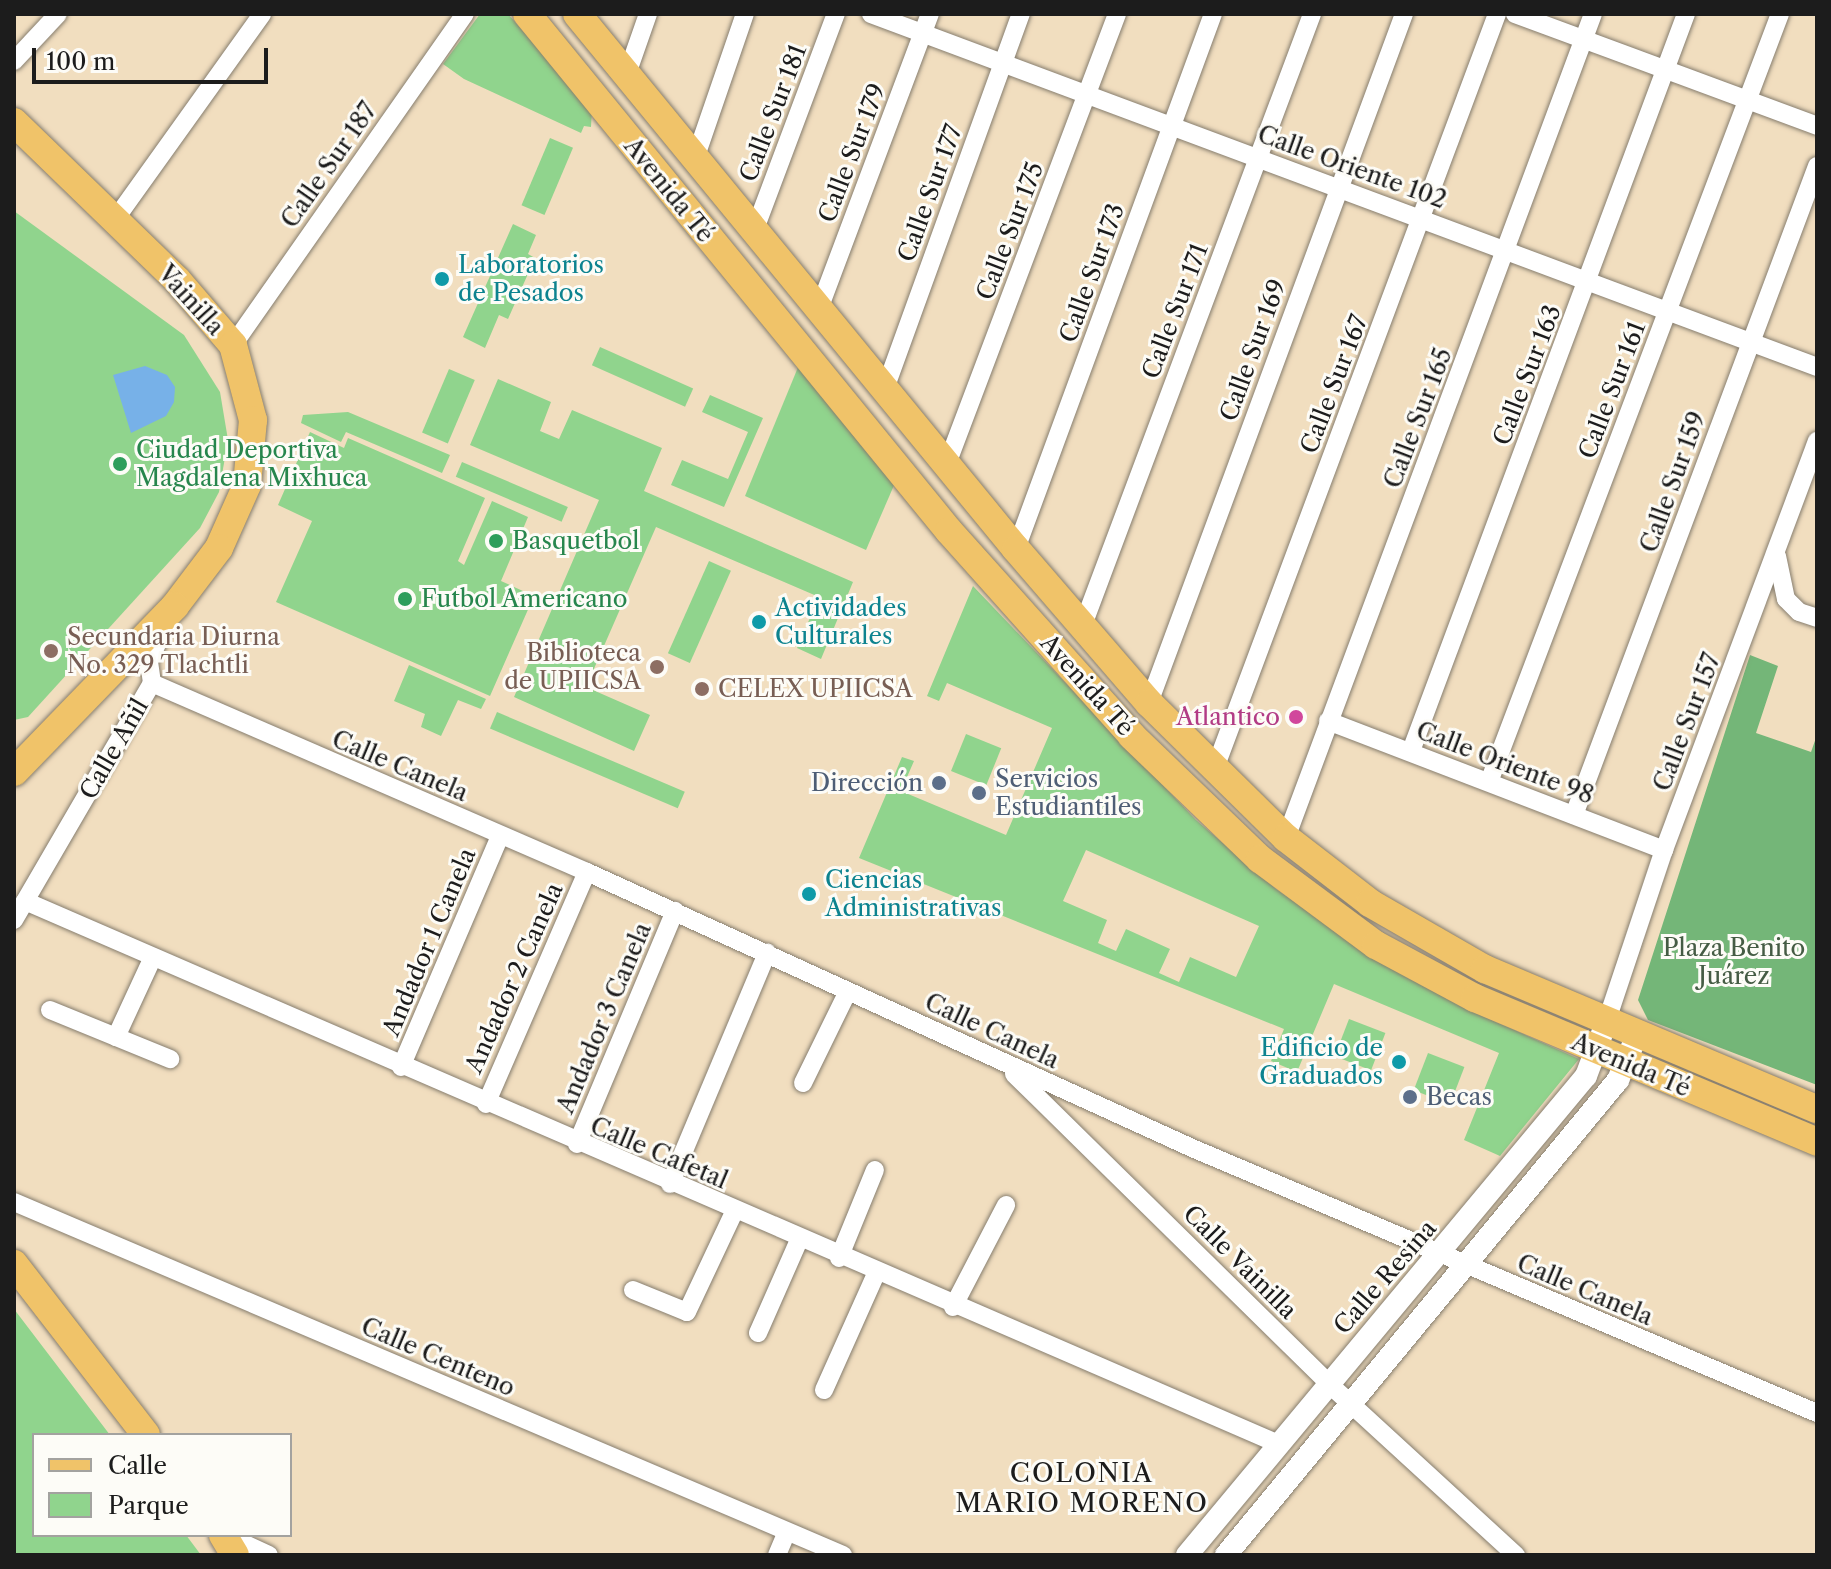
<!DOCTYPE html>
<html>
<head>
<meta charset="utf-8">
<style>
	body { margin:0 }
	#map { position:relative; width:1831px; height:1569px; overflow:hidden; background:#f1debf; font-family:"Libre Caslon Text",serif }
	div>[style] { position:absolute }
	.green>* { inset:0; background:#90d48d; transform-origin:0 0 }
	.forest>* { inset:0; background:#74b678 }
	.water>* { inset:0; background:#77b1e8 }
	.roads { filter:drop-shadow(0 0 2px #867d6e) drop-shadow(0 0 2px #867d6e) }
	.minor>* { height:18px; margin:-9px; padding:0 9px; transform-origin:9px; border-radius:9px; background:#fff }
	.tertiary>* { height:22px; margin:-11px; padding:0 11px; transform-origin:11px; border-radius:11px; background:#fff }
	.primary>* { height:28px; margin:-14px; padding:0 14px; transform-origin:14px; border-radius:14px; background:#f0c369 }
	.dots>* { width:22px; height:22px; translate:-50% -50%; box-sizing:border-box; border:4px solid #fdfcf7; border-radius:50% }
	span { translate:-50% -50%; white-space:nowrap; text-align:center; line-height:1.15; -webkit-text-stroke:6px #fdfcf7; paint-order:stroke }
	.street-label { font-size:24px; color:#1c1c1c }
	.culture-label { font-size:24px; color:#0d838f }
	.left { translate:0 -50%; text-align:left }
	.right { translate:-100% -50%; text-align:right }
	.leisure-label { font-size:24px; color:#27864d }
	.education-label { font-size:24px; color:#785e54 }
	.hotel-label { font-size:24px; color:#b23c85 }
	.service-label { font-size:24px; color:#4e5e75 }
	.park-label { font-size:24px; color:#455c44 }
	.neighbourhood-label { font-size:26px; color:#1c1c1c; letter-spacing:2px }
	.frame { position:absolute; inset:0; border:16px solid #1c1c1c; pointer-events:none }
	.legend { position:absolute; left:32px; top:1433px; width:260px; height:104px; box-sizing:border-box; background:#fdfcf7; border:2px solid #a3a29f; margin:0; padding:10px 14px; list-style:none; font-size:24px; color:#1c1c1c }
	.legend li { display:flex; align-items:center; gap:16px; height:40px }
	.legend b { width:40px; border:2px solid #a3a29f }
	.scale { position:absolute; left:32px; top:48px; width:236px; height:36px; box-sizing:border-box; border:4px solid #1c1c1c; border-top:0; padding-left:10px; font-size:24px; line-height:28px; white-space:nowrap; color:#1c1c1c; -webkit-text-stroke:6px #fdfcf7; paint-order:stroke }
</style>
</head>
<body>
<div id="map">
	<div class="green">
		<i style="clip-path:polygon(480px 14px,508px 14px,592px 109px,591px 127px,584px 126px,581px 133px,464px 79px,443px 64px)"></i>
		<i style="left:550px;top:138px;width:25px;height:73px;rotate:23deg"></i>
		<i style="clip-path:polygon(14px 211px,184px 335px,220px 392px,228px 440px,219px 492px,200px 528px,28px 717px,14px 720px)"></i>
		<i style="clip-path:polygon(513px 224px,536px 235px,528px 254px,535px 258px,508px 319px,499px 315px,485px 348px,463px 337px)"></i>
		<i style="left:600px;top:347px;width:102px;height:20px;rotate:24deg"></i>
		<i style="clip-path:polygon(801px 360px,898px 476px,866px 550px,745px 496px)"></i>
		<i style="left:449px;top:369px;width:28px;height:69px;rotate:23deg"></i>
		<i style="clip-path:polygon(498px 379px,551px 402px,540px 431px,559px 439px,572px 410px,662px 448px,644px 491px,853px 582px,821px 659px,797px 648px,819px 597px,656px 527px,586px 687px,650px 715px,634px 751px,514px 697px,599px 500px,470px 445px)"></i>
		<i style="clip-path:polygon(710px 395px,763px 418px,724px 507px,671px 485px,682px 460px,728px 479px,748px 432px,702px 412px)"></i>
		<i style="clip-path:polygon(348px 412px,450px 455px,442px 473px,346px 432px,341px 442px,301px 423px,303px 415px)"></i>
		<i style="clip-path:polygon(310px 432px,344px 448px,348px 438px,485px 498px,458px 561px,464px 565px,492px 501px,528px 517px,501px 581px,534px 596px,490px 696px,276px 602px,312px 521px,278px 505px)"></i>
		<i style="left:462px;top:462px;width:115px;height:16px;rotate:23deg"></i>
		<i style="left:709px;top:561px;width:24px;height:101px;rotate:24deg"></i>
		<i style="clip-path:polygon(evenodd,973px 586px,1196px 820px,1276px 889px,1377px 958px,1465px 1008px,1579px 1059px,1500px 1156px,1464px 1140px,1499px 1053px,1334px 984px,1297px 1072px,1271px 1061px,1284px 1029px,859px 858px,902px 757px,914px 761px,901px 791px,1006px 835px,1052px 728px,947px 683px,939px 701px,927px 696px,973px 586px,1086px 850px,1259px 926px,1236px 977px,1190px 957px,1179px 982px,1159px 973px,1170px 949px,1126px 929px,1116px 951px,1098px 943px,1107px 920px,1063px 901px,1086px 850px)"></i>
		<i style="clip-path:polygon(409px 665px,486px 699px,481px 709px,458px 700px,441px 736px,421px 727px,425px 714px,394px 701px)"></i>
		<i style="left:497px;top:712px;width:204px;height:18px;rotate:23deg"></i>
		<i style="left:966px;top:734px;width:38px;height:40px;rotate:22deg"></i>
		<i style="left:1349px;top:1019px;width:39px;height:40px;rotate:21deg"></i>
		<i style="left:1428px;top:1053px;width:39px;height:40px;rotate:21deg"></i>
		<i style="clip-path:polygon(14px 1309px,110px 1435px,34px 1435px,34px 1535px,186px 1535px,201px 1555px,14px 1555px)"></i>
	</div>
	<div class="forest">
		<i style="clip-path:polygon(1750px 655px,1778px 666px,1756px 733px,1811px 752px,1817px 735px,1817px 1085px,1648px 1020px,1638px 1000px)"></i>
	</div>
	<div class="water">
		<i style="clip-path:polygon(145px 366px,167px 375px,175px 387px,174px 402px,166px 416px,131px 433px,113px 375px)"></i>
	</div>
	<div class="roads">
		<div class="minor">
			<i style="left:871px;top:14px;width:1010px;rotate:20.46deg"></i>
			<i style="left:1515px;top:14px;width:322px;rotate:20.3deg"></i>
			<i style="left:14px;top:61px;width:64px;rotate:-46.9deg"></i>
			<i style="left:627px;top:74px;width:64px;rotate:-70.7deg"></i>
			<i style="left:696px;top:156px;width:150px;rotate:-71deg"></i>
			<i style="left:114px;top:221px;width:254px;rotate:-54.4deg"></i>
			<i style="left:755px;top:229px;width:230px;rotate:-69.4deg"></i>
			<i style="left:819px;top:309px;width:315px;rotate:-69.4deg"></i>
			<i style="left:233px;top:345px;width:404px;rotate:-55deg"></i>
			<i style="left:885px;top:389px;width:399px;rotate:-70.1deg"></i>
			<i style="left:947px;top:464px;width:481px;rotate:-69.3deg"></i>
			<i style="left:1016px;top:549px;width:570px;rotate:-69.79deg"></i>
			<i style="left:1777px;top:556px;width:44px;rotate:78.2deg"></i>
			<i style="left:1786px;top:599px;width:18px;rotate:45deg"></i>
			<i style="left:1799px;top:612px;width:19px;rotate:18deg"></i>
			<i style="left:1083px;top:625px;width:653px;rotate:-69.45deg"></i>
			<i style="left:152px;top:683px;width:474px;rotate:23.5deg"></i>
			<i style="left:587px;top:872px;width:665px;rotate:24.52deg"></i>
			<i style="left:1192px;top:1148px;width:679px;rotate:22.98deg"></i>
			<i style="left:1149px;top:703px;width:735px;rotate:-69.69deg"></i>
			<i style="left:1328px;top:721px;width:360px;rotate:21deg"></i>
			<i style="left:1411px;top:751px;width:787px;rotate:-69.54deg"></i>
			<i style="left:1214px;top:771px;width:808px;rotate:-69.5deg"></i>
			<i style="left:1489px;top:782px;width:821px;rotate:-69.25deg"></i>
			<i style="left:1574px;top:815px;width:693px;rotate:-69.47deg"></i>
			<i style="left:1286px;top:838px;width:879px;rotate:-69.57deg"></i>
			<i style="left:25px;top:901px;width:1363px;rotate:23.42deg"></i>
			<i style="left:14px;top:920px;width:274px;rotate:-59.8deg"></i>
			<i style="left:152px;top:683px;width:22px;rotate:-98deg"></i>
			<i style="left:149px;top:661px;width:42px;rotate:-64.7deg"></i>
			<i style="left:50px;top:1010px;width:130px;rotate:22.2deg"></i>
			<i style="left:1606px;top:1023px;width:182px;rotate:-71.5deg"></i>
			<i style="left:1664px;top:850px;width:437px;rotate:-69.5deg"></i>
			<i style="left:116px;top:1037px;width:86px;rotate:-65.2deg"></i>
			<i style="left:401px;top:1067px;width:251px;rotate:-66.8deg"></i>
			<i style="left:1014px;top:1074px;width:441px;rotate:44.5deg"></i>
			<i style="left:1328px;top:1383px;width:255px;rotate:42.5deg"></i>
			<i style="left:803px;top:1083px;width:102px;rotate:-63.9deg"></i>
			<i style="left:486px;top:1104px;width:253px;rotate:-66.5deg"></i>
			<i style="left:577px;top:1144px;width:253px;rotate:-67.2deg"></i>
			<i style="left:670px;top:1184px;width:251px;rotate:-67.2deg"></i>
			<i style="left:14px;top:1202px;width:901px;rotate:23.06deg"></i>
			<i style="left:839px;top:1258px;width:95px;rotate:-67.8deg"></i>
			<i style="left:633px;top:1290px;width:58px;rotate:22.2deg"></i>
			<i style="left:687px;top:1312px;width:110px;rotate:-64.8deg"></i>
			<i style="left:953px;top:1307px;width:115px;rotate:-62.5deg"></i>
			<i style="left:758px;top:1333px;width:102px;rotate:-66.2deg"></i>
			<i style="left:824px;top:1390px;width:127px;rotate:-65.9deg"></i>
			<i style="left:225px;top:1535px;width:48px;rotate:24.4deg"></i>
			<i style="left:777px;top:1555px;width:25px;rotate:-67deg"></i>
		</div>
		<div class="tertiary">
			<i style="left:1187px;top:1555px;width:623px;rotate:-50.21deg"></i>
			<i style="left:1586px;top:1076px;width:57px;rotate:-69.3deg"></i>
			<i style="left:1226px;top:1555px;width:616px;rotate:-50.47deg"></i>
			<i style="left:1618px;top:1080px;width:49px;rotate:-67.1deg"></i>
		</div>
		<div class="primary">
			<i style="left:527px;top:14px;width:667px;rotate:50.78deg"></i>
			<i style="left:949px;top:531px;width:275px;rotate:48.2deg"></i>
			<i style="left:1132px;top:736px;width:178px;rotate:43.9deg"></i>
			<i style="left:1260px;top:859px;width:144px;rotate:36.6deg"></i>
			<i style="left:1376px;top:945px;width:112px;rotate:28.2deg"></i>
			<i style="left:1475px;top:998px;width:371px;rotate:22.8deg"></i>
			<i style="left:577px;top:14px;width:692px;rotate:50.63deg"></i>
			<i style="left:1016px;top:549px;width:203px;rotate:49.2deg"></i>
			<i style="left:1149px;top:703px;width:192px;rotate:44.6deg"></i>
			<i style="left:1286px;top:838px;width:106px;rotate:37.7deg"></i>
			<i style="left:1370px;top:903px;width:133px;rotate:29.9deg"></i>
			<i style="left:1485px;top:969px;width:360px;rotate:22.9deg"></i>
			<i style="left:14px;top:122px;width:227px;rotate:44.1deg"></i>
			<i style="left:177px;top:280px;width:86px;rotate:49.3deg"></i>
			<i style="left:233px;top:345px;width:78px;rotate:75.1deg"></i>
			<i style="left:253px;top:420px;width:65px;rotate:95.3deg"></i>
			<i style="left:247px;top:485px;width:69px;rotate:114deg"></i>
			<i style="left:219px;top:548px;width:73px;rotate:127.2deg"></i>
			<i style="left:175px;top:606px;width:231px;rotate:134.1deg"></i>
			<i style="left:14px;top:1264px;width:216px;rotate:52.3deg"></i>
			<i style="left:223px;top:1535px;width:23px;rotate:59deg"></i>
		</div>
	</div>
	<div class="dots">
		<i style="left:442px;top:279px;background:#0f9aa8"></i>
		<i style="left:120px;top:464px;background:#2e9e5b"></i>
		<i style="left:496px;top:541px;background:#2e9e5b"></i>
		<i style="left:405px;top:599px;background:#2e9e5b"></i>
		<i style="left:759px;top:622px;background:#0f9aa8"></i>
		<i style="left:51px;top:651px;background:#8d6e63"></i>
		<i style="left:657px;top:667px;background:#8d6e63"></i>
		<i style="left:702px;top:689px;background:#8d6e63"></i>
		<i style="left:1296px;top:717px;background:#d1479c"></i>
		<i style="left:939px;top:783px;background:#5c6f8a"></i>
		<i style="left:979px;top:793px;background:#5c6f8a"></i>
		<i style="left:809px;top:894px;background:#0f9aa8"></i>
		<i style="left:1399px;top:1062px;background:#0f9aa8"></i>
		<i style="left:1410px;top:1097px;background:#5c6f8a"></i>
	</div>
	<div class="street-label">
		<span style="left:773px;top:113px;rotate:-69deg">Calle Sur 181</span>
		<span style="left:852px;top:153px;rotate:-69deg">Calle Sur 179</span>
		<span style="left:329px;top:165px;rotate:-55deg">Calle Sur 187</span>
		<span style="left:1352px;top:167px;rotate:20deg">Calle Oriente 102</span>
		<span style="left:669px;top:190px;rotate:51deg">Avenida Té</span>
		<span style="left:930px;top:193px;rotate:-70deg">Calle Sur 177</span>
		<span style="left:1010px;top:231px;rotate:-69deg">Calle Sur 175</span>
		<span style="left:1092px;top:273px;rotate:-70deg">Calle Sur 173</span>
		<span style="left:191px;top:300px;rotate:48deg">Vainilla</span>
		<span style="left:1175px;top:311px;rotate:-69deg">Calle Sur 171</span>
		<span style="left:1253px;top:350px;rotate:-70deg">Calle Sur 169</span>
		<span style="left:1527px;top:375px;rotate:-69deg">Calle Sur 163</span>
		<span style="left:1334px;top:384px;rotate:-69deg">Calle Sur 167</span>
		<span style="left:1612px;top:390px;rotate:-69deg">Calle Sur 161</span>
		<span style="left:1418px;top:418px;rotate:-69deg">Calle Sur 165</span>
		<span style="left:1673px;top:482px;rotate:-70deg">Calle Sur 159</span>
		<span style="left:1087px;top:685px;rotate:48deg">Avenida Té</span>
		<span style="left:1687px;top:722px;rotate:-69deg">Calle Sur 157</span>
		<span style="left:114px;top:749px;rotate:-60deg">Calle Añil</span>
		<span style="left:1505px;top:763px;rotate:21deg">Calle Oriente 98</span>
		<span style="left:400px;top:766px;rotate:23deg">Calle Canela</span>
		<span style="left:429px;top:942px;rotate:-67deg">Andador 1 Canela</span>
		<span style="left:514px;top:978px;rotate:-66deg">Andador 2 Canela</span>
		<span style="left:604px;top:1018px;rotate:-67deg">Andador 3 Canela</span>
		<span style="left:992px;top:1031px;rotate:25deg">Calle Canela</span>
		<span style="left:1631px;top:1065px;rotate:23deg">Avenida Té</span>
		<span style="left:659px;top:1153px;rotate:23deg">Calle Cafetal</span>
		<span style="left:1240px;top:1262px;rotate:45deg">Calle Vainilla</span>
		<span style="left:1385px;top:1277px;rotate:-49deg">Calle Resina</span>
		<span style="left:1585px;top:1290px;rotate:23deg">Calle Canela</span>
		<span style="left:438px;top:1357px;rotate:23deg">Calle Centeno</span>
	</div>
	<div class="culture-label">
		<span class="left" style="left:458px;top:279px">Laboratorios<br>de Pesados</span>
		<span class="left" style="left:775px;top:622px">Actividades<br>Culturales</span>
		<span class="left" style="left:825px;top:894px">Ciencias<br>Administrativas</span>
		<span class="right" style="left:1383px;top:1062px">Edificio de<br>Graduados</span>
	</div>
	<div class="leisure-label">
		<span class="left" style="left:136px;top:464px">Ciudad Deportiva<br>Magdalena Mixhuca</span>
		<span class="left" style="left:512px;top:541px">Basquetbol</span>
		<span class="left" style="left:421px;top:599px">Futbol Americano</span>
	</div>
	<div class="education-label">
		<span class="left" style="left:67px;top:651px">Secundaria Diurna<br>No. 329 Tlachtli</span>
		<span class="right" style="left:641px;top:667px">Biblioteca<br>de UPIICSA</span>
		<span class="left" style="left:718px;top:689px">CELEX UPIICSA</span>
	</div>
	<div class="hotel-label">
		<span class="right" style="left:1280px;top:717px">Atlantico</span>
	</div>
	<div class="service-label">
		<span class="left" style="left:995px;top:793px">Servicios<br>Estudiantiles</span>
		<span class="right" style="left:923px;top:783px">Dirección</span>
		<span class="left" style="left:1426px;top:1097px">Becas</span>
	</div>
	<div class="park-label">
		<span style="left:1734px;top:962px">Plaza Benito<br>Juárez</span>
	</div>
	<div class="neighbourhood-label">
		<span style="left:1082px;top:1489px">COLONIA<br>MARIO MORENO</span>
	</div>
	<div class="frame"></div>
	<ul class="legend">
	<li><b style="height:10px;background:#f0c369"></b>Calle</li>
	<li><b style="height:22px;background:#90d48d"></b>Parque</li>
	</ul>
	<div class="scale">100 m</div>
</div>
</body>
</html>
